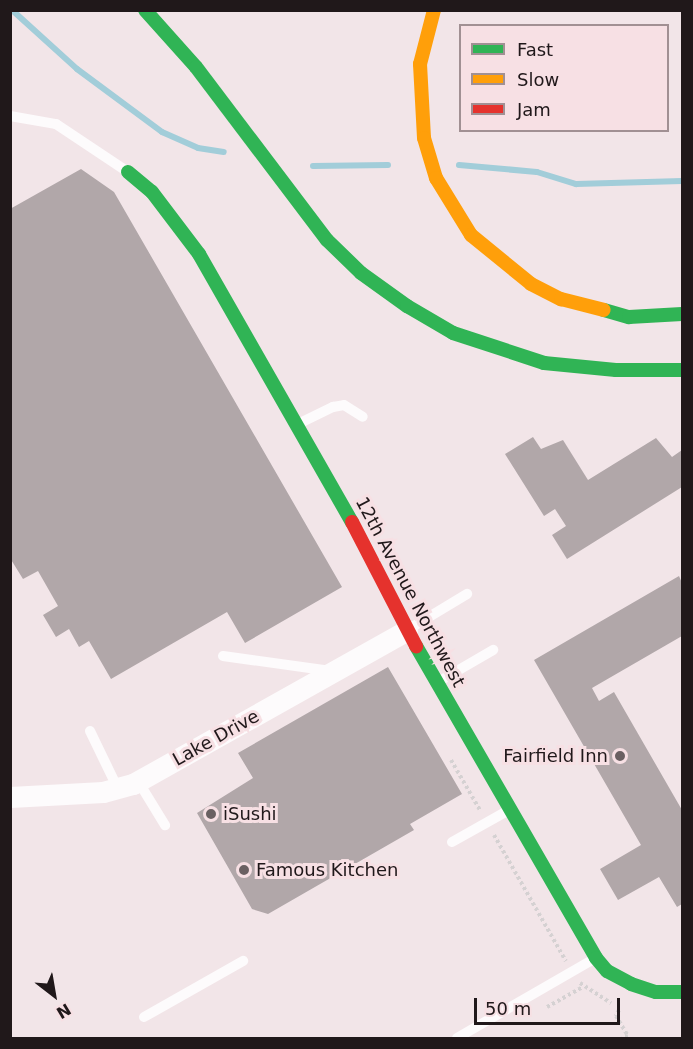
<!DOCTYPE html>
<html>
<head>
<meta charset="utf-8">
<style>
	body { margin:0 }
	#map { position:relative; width:693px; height:1049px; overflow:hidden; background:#f2e5e8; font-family:"DejaVu Sans",sans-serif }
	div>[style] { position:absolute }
	.stream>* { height:6px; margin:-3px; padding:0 3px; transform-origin:3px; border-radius:3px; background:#a2cdd9 }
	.building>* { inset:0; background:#b1a7a9 }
	.path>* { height:4px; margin-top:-2px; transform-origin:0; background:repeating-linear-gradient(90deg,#d5d1d2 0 3px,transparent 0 6px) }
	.lane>* { height:10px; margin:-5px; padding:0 5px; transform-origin:5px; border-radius:5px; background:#fdfbfc }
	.street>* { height:21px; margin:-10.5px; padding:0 10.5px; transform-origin:10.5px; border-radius:10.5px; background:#fdfbfc }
	.fast>* { height:14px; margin:-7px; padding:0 7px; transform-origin:7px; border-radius:7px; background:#30b455 }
	.slow>* { height:14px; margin:-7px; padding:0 7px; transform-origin:7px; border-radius:7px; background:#ff9f0a }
	.jam>* { height:14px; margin:-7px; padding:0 7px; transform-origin:7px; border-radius:7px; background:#e5322d }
	.dots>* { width:16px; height:16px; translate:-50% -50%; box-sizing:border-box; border:3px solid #f7e0e4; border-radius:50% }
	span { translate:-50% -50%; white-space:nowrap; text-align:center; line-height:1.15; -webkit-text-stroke:6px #f7e0e4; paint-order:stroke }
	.street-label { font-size:18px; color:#20181a }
	.poi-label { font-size:18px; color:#20181a }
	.right { translate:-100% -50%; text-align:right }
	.left { translate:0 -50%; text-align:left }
	.frame { position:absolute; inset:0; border:12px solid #20181a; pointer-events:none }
	.legend { position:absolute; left:459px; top:24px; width:210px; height:108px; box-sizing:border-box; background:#f7e0e4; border:2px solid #a19093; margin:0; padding:8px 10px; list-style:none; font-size:18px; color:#20181a }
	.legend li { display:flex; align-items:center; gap:12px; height:30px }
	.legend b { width:30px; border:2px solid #a19093 }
	.north { position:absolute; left:24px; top:965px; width:60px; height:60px; -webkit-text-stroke:4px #f7e0e4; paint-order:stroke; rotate:149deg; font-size:16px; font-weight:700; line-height:24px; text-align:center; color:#20181a }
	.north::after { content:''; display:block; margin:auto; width:21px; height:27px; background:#20181a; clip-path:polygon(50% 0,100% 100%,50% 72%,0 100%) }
	.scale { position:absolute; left:474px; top:998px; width:146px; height:27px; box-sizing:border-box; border:3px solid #20181a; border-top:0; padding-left:8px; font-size:18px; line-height:21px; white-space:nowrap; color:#20181a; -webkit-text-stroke:4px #f7e0e4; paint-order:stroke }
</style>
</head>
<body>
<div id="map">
	<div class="stream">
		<i style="left:12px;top:10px;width:88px;rotate:42.2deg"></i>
		<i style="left:77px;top:69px;width:106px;rotate:36.5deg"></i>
		<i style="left:162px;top:132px;width:39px;rotate:24deg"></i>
		<i style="left:198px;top:148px;width:26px;rotate:9deg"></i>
		<i style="left:459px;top:165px;width:78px;rotate:5.1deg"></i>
		<i style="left:537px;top:172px;width:41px;rotate:17.1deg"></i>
		<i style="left:576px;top:184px;width:106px;rotate:-1.6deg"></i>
		<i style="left:313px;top:166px;width:75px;rotate:-0.8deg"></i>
	</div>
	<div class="building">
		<i style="clip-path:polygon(81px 169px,114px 192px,342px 587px,245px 643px,227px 612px,111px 679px,89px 641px,79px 647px,69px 629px,56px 637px,43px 615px,58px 606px,38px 571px,23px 579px,10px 558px,10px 209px)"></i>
		<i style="clip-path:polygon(533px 437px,541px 449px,563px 440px,588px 480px,656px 438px,672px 457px,682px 450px,682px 487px,567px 559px,552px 535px,566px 526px,555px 509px,544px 516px,505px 454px)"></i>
		<i style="clip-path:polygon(679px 576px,682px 583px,682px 636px,592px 688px,599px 701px,614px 692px,682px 810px,682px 904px,677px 907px,659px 877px,618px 900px,600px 869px,641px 845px,534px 660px)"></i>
		<i style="clip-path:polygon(388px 667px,462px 794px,410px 824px,414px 830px,268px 914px,252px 909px,197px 813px,253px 778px,238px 753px)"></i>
	</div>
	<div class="path">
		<i style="left:451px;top:760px;width:58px;rotate:59.9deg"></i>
		<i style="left:494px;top:835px;width:145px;rotate:60.3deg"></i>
		<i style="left:580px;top:983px;width:37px;rotate:33deg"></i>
		<i style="left:547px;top:1007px;width:41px;rotate:-29.1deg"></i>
		<i style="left:619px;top:1010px;width:7px;rotate:117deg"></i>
		<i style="left:616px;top:1016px;width:23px;rotate:59deg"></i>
		<i style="left:628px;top:1036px;width:6px;rotate:162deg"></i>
	</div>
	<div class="lane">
		<i style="left:10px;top:116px;width:47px;rotate:9.9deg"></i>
		<i style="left:56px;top:124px;width:87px;rotate:33.7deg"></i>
		<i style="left:300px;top:423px;width:37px;rotate:-26deg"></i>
		<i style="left:333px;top:407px;width:11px;rotate:-10deg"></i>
		<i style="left:344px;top:405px;width:22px;rotate:32deg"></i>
		<i style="left:409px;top:629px;width:68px;rotate:-31.1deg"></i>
		<i style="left:223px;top:656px;width:109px;rotate:7.9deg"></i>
		<i style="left:438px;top:682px;width:64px;rotate:-30.2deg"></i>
		<i style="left:90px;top:731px;width:64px;rotate:64.2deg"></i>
		<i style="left:138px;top:781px;width:52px;rotate:58.5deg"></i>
		<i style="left:452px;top:842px;width:65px;rotate:-29.3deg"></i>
		<i style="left:144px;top:1017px;width:114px;rotate:-29.5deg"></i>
		<i style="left:457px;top:1038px;width:158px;rotate:-30deg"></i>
	</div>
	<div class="street">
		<i style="left:10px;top:797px;width:93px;rotate:-3.1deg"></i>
		<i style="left:103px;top:792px;width:31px;rotate:-15deg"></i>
		<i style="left:133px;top:784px;width:314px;rotate:-29.3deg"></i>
	</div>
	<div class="fast">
		<i style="left:145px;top:10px;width:76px;rotate:48.2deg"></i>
		<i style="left:196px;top:67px;width:217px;rotate:52.9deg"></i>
		<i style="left:327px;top:240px;width:47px;rotate:44.1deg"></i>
		<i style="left:361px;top:273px;width:57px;rotate:35.7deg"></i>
		<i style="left:407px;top:306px;width:53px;rotate:30.4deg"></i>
		<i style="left:453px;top:333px;width:96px;rotate:18.2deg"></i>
		<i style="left:544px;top:363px;width:72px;rotate:5.6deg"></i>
		<i style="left:616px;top:370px;width:66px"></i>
		<i style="left:128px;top:172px;width:31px;rotate:40deg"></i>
		<i style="left:152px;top:192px;width:78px;rotate:52.8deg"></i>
		<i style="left:199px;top:254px;width:309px;rotate:60.3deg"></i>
		<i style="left:604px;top:310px;width:26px;rotate:16deg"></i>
		<i style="left:629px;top:317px;width:53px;rotate:-3.2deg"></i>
		<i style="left:416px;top:646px;width:360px;rotate:60deg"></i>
		<i style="left:596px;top:958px;width:17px;rotate:50deg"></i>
		<i style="left:607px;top:971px;width:27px;rotate:28deg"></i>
		<i style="left:631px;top:984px;width:26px;rotate:18deg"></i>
		<i style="left:656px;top:992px;width:26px"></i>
	</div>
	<div class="slow">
		<i style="left:434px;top:10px;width:56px;rotate:104.5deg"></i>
		<i style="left:420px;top:64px;width:74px;rotate:86.9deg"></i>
		<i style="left:424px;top:138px;width:42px;rotate:73.3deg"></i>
		<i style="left:436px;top:178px;width:67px;rotate:58.4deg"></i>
		<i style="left:471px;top:235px;width:77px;rotate:39.2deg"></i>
		<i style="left:531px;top:284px;width:34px;rotate:27deg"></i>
		<i style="left:561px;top:299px;width:44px;rotate:14.3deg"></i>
	</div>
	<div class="jam">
		<i style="left:352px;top:522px;width:140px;rotate:62.7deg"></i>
	</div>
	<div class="dots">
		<i style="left:620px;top:756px;background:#6a6062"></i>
		<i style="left:211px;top:814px;background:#6a6062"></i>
		<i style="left:244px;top:870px;background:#6a6062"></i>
	</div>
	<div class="street-label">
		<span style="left:410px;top:592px;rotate:62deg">12th Avenue Northwest</span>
		<span style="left:216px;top:738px;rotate:-29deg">Lake Drive</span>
	</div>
	<div class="poi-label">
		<span class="right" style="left:608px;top:756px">Fairfield Inn</span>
		<span class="left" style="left:223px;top:814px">iSushi</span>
		<span class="left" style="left:256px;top:870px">Famous Kitchen</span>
	</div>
	<div class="frame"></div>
	<ul class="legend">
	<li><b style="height:8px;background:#30b455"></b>Fast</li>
	<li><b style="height:8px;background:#ff9f0a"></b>Slow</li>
	<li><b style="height:8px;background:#e5322d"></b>Jam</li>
	</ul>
	<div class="north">N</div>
	<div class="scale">50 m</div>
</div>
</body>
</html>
